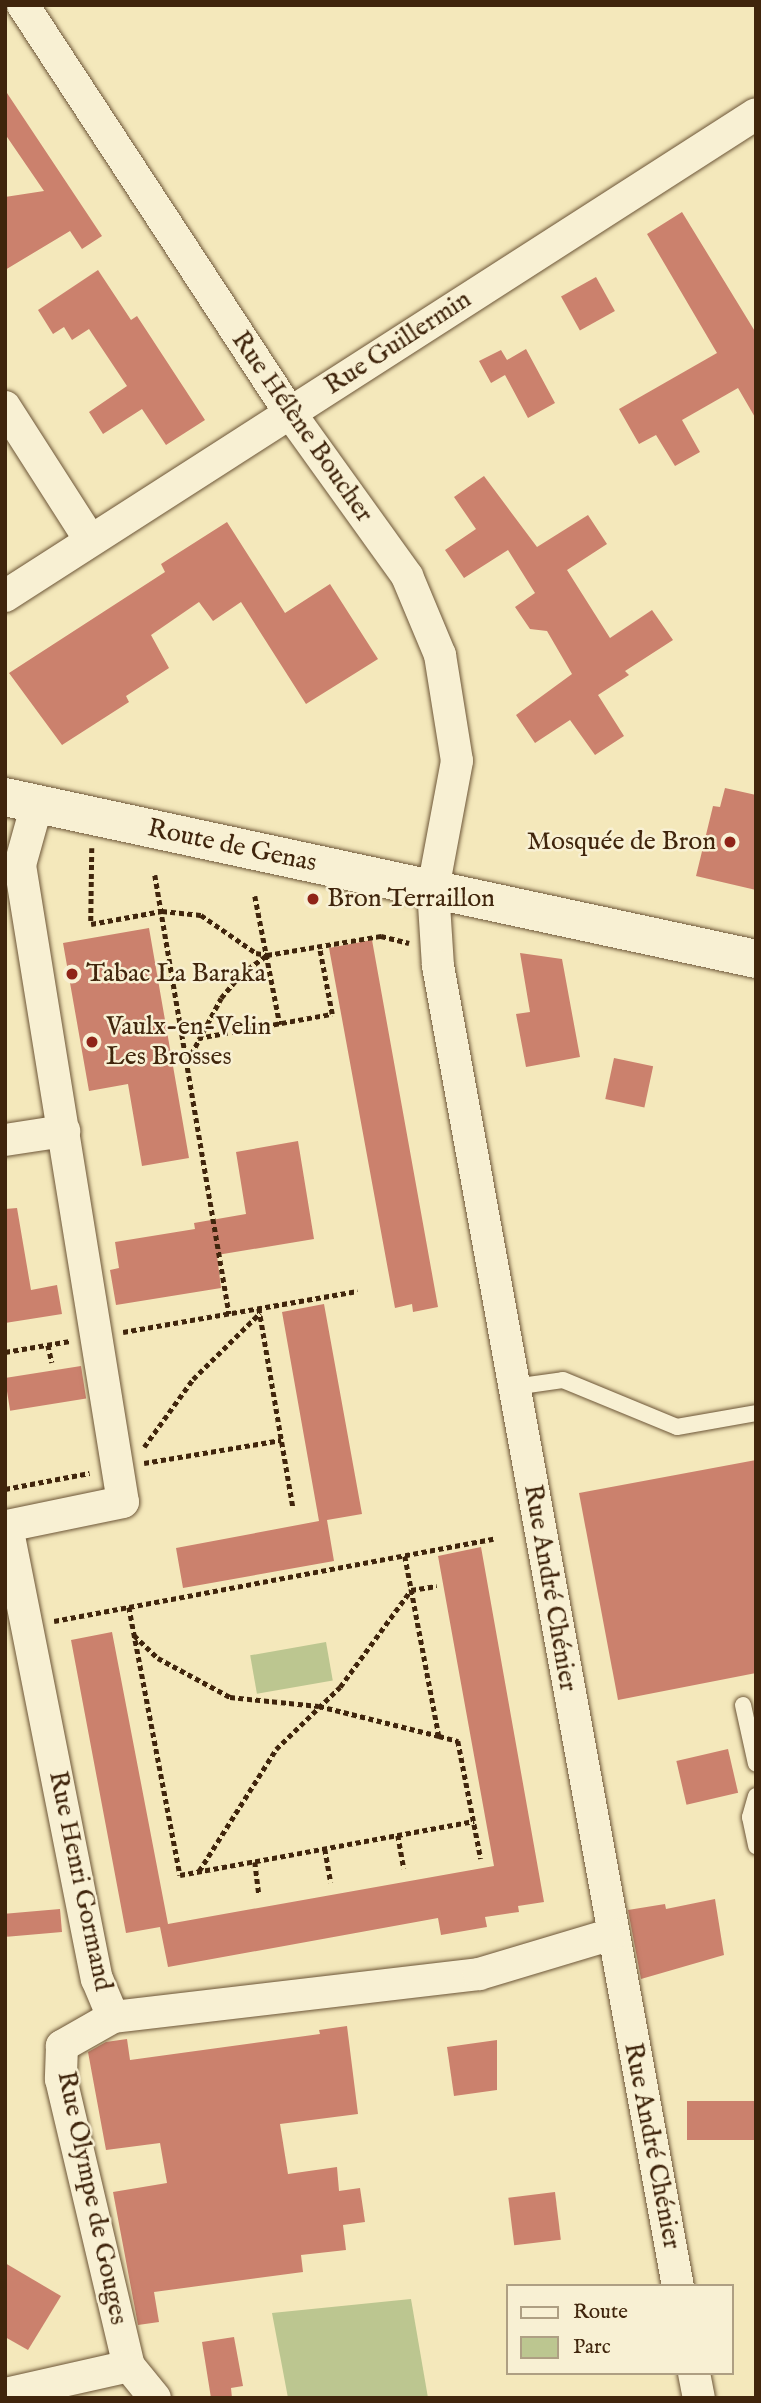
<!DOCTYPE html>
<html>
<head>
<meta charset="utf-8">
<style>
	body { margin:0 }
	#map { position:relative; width:761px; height:2403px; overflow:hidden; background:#f4e8bb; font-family:"IM FELL English",serif }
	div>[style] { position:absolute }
	.green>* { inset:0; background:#bcc690; transform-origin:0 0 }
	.building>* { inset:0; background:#cb816d; transform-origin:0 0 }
	.path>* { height:4.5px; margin-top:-2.25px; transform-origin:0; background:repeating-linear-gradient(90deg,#40250c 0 5px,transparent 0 8.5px) }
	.roads { filter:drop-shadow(0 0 2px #6d5638) drop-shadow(0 0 2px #6d5638) }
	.service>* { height:16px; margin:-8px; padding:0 8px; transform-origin:8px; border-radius:8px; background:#f8f0d3 }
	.minor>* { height:32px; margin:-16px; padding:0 16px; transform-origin:16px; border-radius:16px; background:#f8f0d3 }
	.secondary>* { height:38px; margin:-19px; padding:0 19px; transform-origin:19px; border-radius:19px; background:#f8f0d3 }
	.dots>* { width:19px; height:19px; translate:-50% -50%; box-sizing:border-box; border:4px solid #f8f0d3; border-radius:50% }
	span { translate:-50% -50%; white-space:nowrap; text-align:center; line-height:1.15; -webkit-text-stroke:5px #f8f0d3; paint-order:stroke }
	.street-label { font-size:26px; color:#40250c }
	.poi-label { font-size:26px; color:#40250c }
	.right { translate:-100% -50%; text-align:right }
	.left { translate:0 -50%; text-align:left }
	.frame { position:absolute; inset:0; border:7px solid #40250c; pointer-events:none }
	.legend { position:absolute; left:506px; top:2284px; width:228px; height:91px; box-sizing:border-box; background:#f8f0d3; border:2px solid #ae9f83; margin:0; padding:9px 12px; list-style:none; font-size:21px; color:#40250c }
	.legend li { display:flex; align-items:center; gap:14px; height:35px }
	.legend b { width:35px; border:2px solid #ae9f83 }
</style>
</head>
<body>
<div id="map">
	<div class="green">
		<i style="left:326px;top:1642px;width:39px;height:77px;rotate:80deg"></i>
		<i style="clip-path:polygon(411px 2299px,428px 2398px,288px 2398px,272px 2313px)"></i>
	</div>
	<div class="building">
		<i style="clip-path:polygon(5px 90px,102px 236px,82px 249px,70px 231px,5px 270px,5px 197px,44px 191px,5px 134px)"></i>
		<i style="clip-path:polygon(682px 212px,756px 333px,756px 419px,738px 388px,682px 420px,700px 452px,675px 466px,656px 435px,639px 444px,619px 409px,717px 353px,647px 234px)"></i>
		<i style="clip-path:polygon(98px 270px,131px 320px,137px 316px,205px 420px,166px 445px,142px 409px,103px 434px,89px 412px,127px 386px,89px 329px,72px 340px,64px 327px,53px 334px,38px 310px)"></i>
		<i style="left:596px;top:277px;width:39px;height:40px;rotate:61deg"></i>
		<i style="clip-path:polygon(526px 349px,555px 403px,528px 418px,505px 375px,491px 383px,479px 361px,501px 350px,507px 360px)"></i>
		<i style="clip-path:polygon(484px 476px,537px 547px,588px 515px,607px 544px,567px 570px,610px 638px,652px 610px,673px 640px,625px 671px,629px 675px,598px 695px,624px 736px,595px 755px,570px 720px,535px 743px,516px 715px,572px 674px,547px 631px,530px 629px,515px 607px,535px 593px,508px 550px,464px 578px,445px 550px,476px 529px,454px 497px)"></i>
		<i style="clip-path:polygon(227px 522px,285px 613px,330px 584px,378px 659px,306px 704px,241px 602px,213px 621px,199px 602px,151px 635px,169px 668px,126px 696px,129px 702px,62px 745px,9px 673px,165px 572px,161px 564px)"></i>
		<i style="clip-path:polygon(725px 788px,756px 795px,756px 890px,696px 876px,713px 806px,720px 807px)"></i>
		<i style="clip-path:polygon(149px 928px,189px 1158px,142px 1166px,128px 1084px,89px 1091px,63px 943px)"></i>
		<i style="clip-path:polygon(372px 940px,438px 1307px,413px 1312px,412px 1304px,395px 1308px,329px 948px)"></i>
		<i style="clip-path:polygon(520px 953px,562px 959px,580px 1057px,526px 1067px,516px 1014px,530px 1012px)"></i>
		<i style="left:614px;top:1058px;width:40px;height:42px;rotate:12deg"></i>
		<i style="clip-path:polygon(298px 1141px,314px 1239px,217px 1255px,221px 1288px,116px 1305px,110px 1270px,119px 1268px,115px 1242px,195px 1229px,194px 1223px,246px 1214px,236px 1152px)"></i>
		<i style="clip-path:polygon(17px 1208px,31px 1290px,57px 1285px,62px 1314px,5px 1323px,5px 1209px)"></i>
		<i style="clip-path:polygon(324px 1304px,362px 1514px,327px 1520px,334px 1561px,183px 1588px,176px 1548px,319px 1521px,282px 1312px)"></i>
		<i style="left:81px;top:1366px;width:33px;height:77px;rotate:81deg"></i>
		<i style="clip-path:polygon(756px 1460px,756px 1673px,618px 1700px,579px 1493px)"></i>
		<i style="clip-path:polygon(481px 1547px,544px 1902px,518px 1906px,519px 1912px,485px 1917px,487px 1927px,441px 1935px,438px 1918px,168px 1967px,160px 1927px,126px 1933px,71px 1640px,112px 1632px,168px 1924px,494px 1866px,438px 1556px)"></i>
		<i style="left:728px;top:1749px;width:45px;height:53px;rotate:77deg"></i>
		<i style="clip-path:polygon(715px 1899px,724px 1955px,641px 1979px,628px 1910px,665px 1904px,666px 1909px)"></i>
		<i style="left:60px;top:1909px;width:23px;height:55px;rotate:85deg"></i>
		<i style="clip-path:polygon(347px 2026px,358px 2114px,280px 2124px,288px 2174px,337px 2167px,339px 2191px,360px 2188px,365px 2222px,343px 2225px,346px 2250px,301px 2255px,303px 2272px,154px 2292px,159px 2322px,138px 2325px,113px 2192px,167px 2183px,160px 2143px,106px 2150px,88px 2052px,106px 2042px,127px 2039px,130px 2060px,320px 2034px,319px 2030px)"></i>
		<i style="clip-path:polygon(497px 2040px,497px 2090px,454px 2096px,447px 2047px)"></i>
		<i style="left:756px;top:2101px;width:39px;height:69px;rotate:90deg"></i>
		<i style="left:555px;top:2192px;width:48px;height:47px;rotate:83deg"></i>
		<i style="clip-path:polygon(5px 2263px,61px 2296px,28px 2350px,5px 2337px)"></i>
		<i style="clip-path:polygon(234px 2337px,243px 2386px,231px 2388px,232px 2398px,211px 2398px,202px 2342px)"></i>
	</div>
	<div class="path">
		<i style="left:92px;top:848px;width:76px;rotate:90.8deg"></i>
		<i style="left:91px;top:924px;width:72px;rotate:-10.4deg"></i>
		<i style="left:162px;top:911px;width:39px;rotate:6deg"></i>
		<i style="left:201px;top:915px;width:67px;rotate:34.6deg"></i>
		<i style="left:256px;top:953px;width:11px;rotate:10deg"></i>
		<i style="left:267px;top:955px;width:116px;rotate:-9.5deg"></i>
		<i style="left:381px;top:936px;width:29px;rotate:14deg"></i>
		<i style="left:155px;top:875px;width:445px;rotate:80.4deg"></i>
		<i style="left:255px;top:896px;width:131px;rotate:79deg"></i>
		<i style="left:198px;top:1038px;width:136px;rotate:-10.2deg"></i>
		<i style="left:332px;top:1014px;width:69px;rotate:-100.8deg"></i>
		<i style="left:187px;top:1062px;width:72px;rotate:-62deg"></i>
		<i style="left:221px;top:998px;width:31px;rotate:-50deg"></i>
		<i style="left:241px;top:974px;width:31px;rotate:-36deg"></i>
		<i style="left:259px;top:1308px;width:202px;rotate:80.3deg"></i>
		<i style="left:123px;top:1332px;width:238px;rotate:-9.9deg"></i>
		<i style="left:48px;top:1345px;width:18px;rotate:77deg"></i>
		<i style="left:5px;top:1352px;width:66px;rotate:-9.6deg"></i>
		<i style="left:144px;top:1447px;width:84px;rotate:-54.2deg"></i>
		<i style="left:193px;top:1379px;width:94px;rotate:-44.6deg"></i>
		<i style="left:144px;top:1463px;width:139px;rotate:-9.5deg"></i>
		<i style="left:5px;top:1489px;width:86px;rotate:-10.7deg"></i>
		<i style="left:405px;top:1556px;width:183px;rotate:79.3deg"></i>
		<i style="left:439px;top:1736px;width:20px;rotate:15deg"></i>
		<i style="left:458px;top:1741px;width:120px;rotate:79deg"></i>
		<i style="left:129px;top:1607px;width:273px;rotate:79.2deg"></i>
		<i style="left:180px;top:1875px;width:299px;rotate:-10.4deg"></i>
		<i style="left:54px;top:1621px;width:447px;rotate:-10.6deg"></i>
		<i style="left:134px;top:1635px;width:33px;rotate:44deg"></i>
		<i style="left:158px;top:1658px;width:82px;rotate:28.4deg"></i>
		<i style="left:230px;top:1697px;width:89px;rotate:5.8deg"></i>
		<i style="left:319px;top:1706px;width:124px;rotate:14deg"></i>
		<i style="left:398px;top:1835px;width:34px;rotate:80deg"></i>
		<i style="left:325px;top:1849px;width:34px;rotate:80deg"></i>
		<i style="left:255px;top:1862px;width:32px;rotate:83deg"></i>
		<i style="left:199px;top:1871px;width:144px;rotate:-57.7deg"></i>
		<i style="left:276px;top:1749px;width:89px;rotate:-44.1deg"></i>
		<i style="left:340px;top:1687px;width:120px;rotate:-53.8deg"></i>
		<i style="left:411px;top:1590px;width:26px;rotate:-9deg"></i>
	</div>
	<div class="roads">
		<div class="service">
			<i style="left:514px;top:1387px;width:49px;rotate:-8.1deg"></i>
			<i style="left:563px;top:1380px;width:123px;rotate:22.4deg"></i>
			<i style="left:677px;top:1427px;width:80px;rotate:-10deg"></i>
			<i style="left:743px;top:1705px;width:60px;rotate:77.6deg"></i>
			<i style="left:756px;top:1796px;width:22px;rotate:106deg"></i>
			<i style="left:750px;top:1817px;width:30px;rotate:78deg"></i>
		</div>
		<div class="minor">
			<i style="left:23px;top:5px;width:488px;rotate:56.8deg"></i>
			<i style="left:290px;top:413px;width:201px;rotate:54.3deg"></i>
			<i style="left:407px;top:576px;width:86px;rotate:67.3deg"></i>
			<i style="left:440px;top:655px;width:107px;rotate:80.9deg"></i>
			<i style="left:457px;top:761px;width:130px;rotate:100.6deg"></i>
			<i style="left:433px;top:889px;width:77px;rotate:86.3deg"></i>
			<i style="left:438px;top:966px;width:1342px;rotate:79.7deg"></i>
			<i style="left:5px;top:407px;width:158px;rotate:57.4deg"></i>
			<i style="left:5px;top:596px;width:892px;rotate:-32.69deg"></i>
			<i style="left:37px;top:804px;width:63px;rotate:105.6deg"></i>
			<i style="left:20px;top:865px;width:645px;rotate:80.82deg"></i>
			<i style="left:123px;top:1502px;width:118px;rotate:168.3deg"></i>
			<i style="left:7px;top:1526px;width:462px;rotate:78.8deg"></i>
			<i style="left:97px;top:1979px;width:41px;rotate:67.2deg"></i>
			<i style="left:113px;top:2017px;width:369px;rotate:-6.7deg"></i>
			<i style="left:479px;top:1974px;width:139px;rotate:-16.7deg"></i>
			<i style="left:5px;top:1140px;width:60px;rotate:-8.7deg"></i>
			<i style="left:113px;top:2017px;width:59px;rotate:150.4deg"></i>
			<i style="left:62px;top:2046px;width:33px;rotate:92deg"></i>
			<i style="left:61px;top:2079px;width:295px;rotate:76.7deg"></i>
			<i style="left:129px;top:2366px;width:41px;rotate:50.9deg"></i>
			<i style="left:694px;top:2373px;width:25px;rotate:79deg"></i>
			<i style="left:5px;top:2394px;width:127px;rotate:-12.7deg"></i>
		</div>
		<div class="secondary">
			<i style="left:5px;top:797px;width:768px;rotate:12.17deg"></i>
		</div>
	</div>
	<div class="dots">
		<i style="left:730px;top:842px;background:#8f2418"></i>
		<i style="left:313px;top:899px;background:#8f2418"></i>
		<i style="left:72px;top:974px;background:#8f2418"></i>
		<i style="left:92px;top:1042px;background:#8f2418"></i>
	</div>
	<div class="street-label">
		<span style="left:398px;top:343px;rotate:-33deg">Rue Guillermin</span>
		<span style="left:302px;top:427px;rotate:55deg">Rue Hélène Boucher</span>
		<span style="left:232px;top:846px;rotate:12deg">Route de Genas</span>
		<span style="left:550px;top:1588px;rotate:80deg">Rue André Chénier</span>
		<span style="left:80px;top:1881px;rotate:78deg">Rue Henri Gormand</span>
		<span style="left:652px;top:2146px;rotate:79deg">Rue André Chénier</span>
		<span style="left:92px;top:2198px;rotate:78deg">Rue Olympe de Gouges</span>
	</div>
	<div class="poi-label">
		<span class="right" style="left:716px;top:842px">Mosquée de Bron</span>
		<span class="left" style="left:327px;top:899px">Bron Terraillon</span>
		<span class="left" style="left:86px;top:974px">Tabac La Baraka</span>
		<span class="left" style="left:106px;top:1042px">Vaulx-en-Velin<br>Les Brosses</span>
	</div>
	<div class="frame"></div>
	<ul class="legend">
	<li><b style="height:9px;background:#f8f0d3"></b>Route</li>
	<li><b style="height:19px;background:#bcc690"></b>Parc</li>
	</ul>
</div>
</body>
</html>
